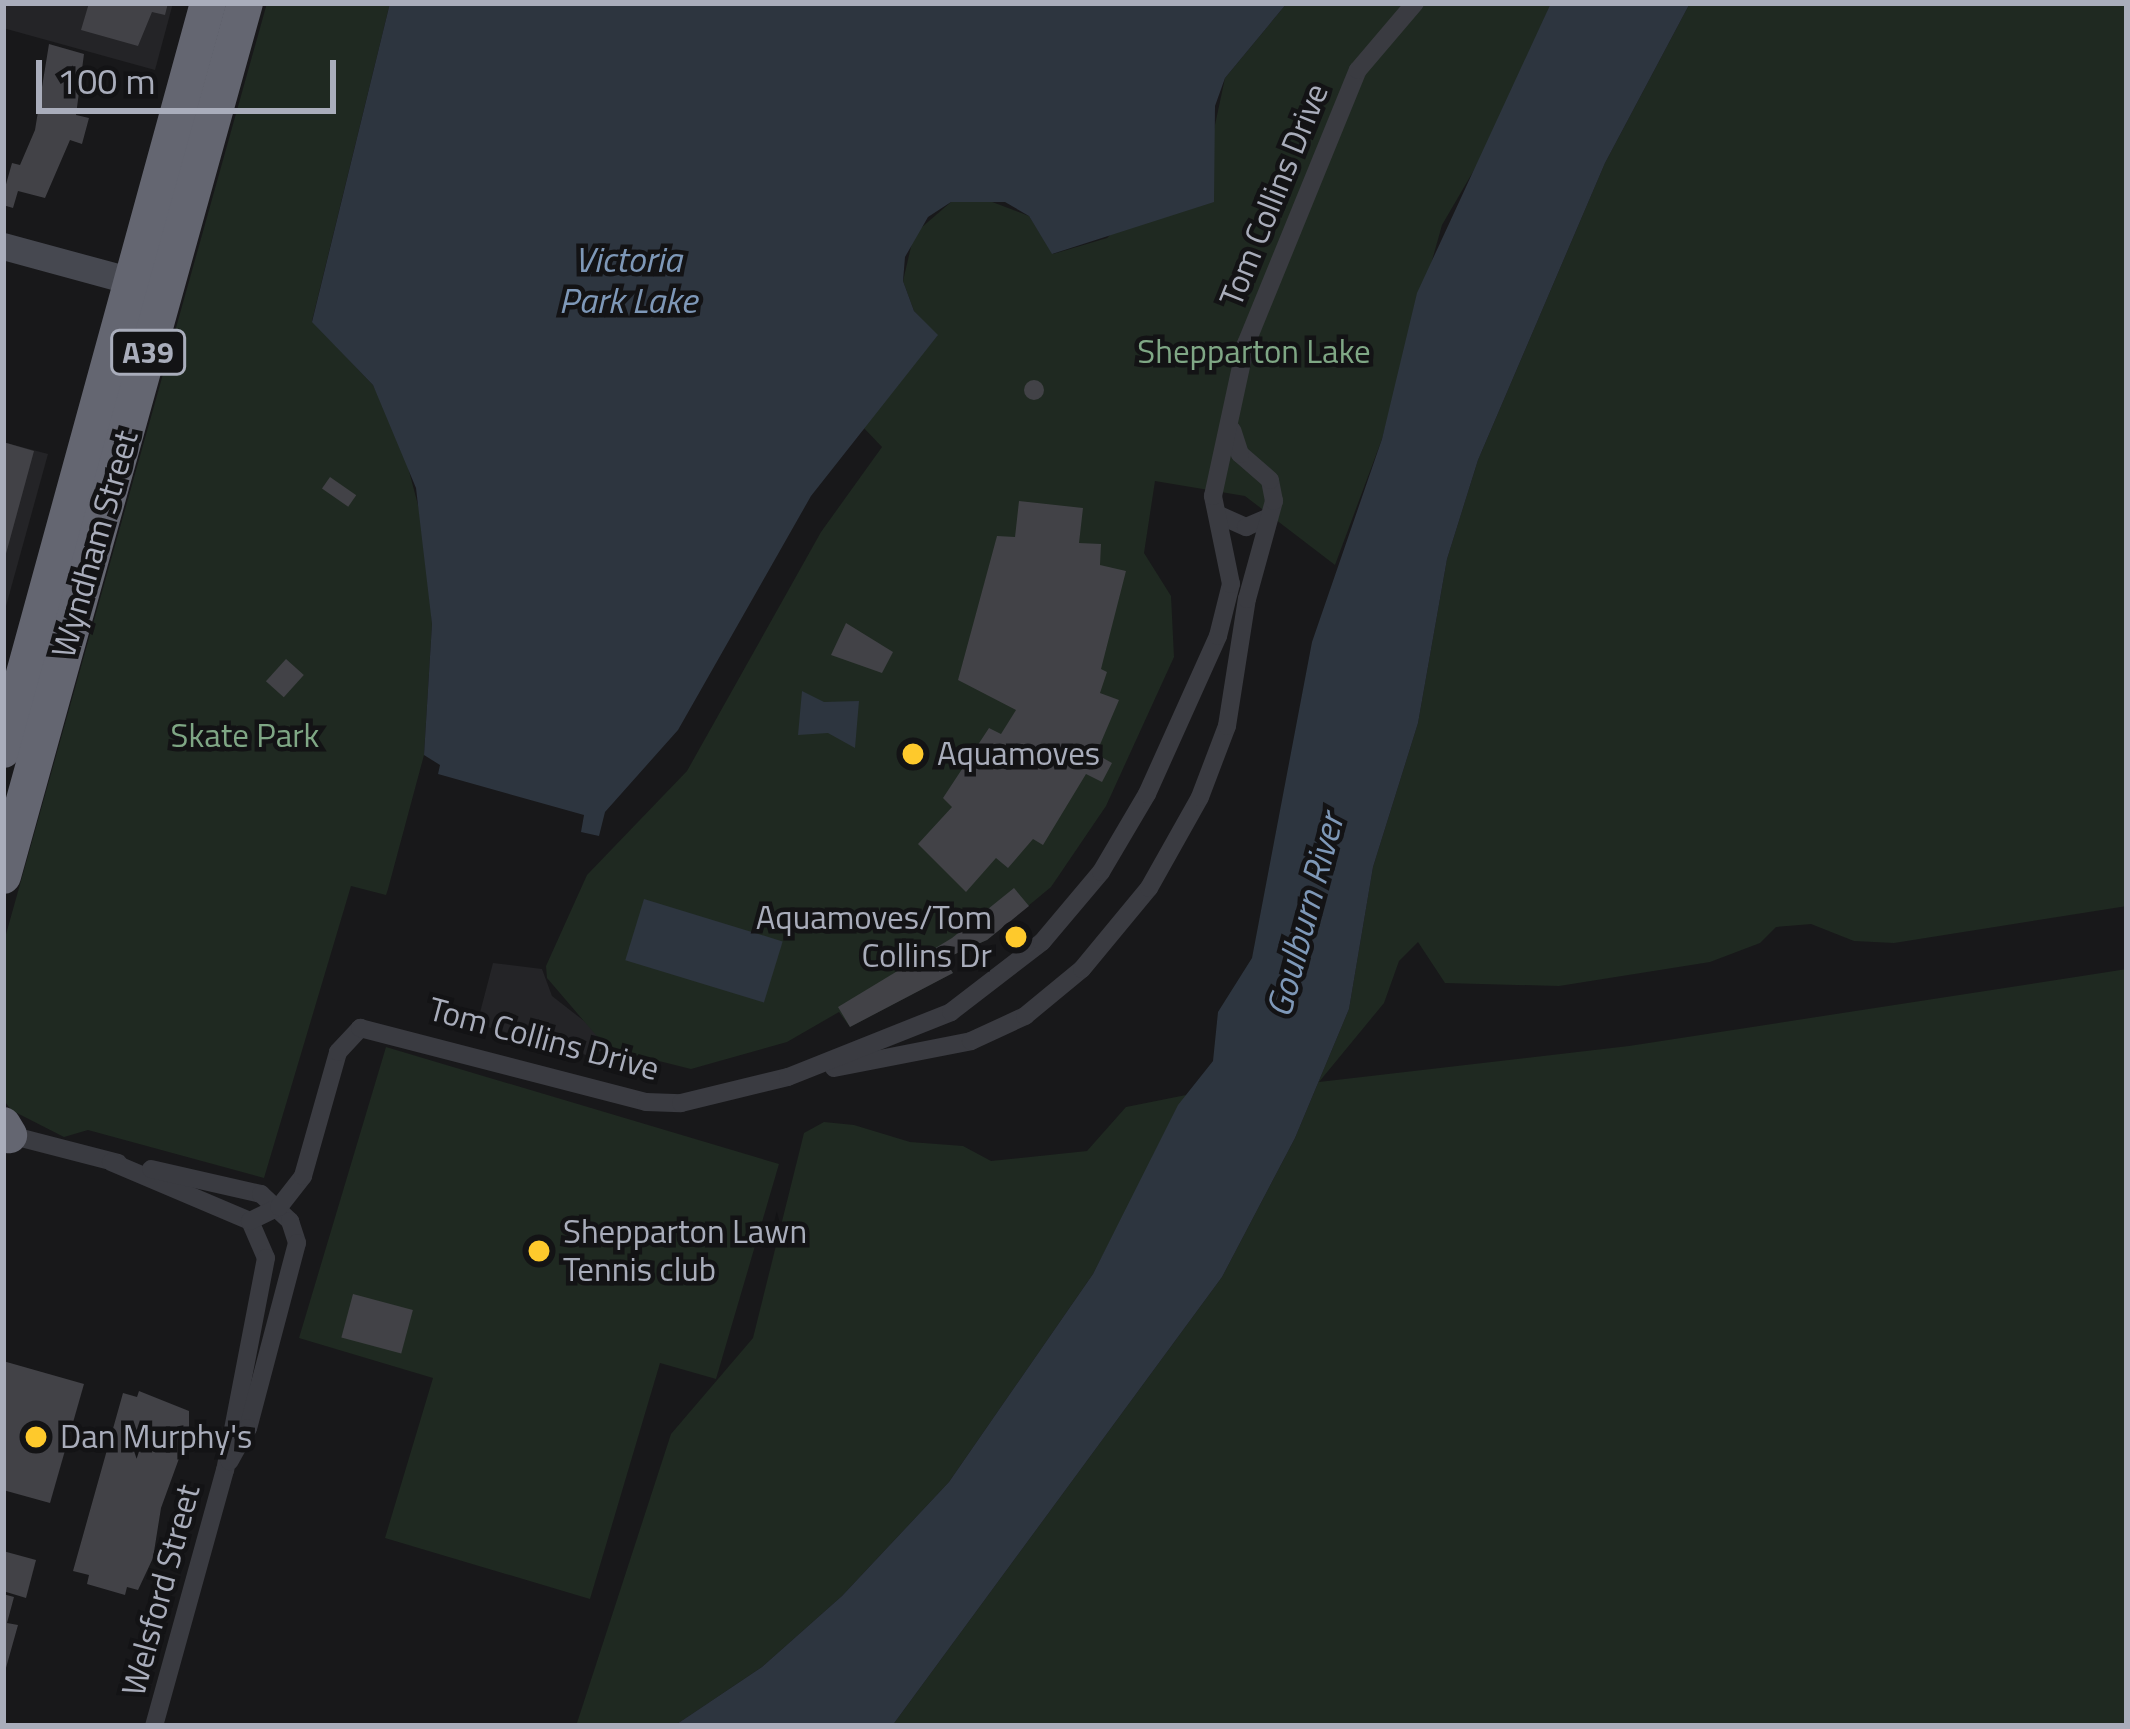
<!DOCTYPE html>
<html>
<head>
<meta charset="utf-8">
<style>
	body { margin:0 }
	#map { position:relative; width:2130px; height:1729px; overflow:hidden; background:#18181a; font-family:"Titillium Web",sans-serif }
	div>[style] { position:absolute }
	.built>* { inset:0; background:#242427 }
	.green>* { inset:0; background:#1f2921 }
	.water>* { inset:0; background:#2d353f; transform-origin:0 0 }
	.building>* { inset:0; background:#424247; transform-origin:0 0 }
	.round { border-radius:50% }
	.street>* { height:18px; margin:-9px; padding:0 9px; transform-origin:9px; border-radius:9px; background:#3a3b41 }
	.secondary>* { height:27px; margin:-13.5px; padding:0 13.5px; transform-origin:13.5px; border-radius:13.5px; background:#464850 }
	.highway>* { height:36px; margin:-18px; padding:0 18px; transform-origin:18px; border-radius:18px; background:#646671 }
	.dots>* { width:33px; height:33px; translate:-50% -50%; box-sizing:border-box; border:6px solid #131315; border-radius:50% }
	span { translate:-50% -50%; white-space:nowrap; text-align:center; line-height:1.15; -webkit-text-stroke:9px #131315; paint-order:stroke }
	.shield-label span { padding:3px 9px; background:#131315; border:3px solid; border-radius:9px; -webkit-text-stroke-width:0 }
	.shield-label { font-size:30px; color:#a9adbb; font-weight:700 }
	.street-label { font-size:33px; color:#a9adbb }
	.park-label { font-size:33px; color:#7fa785 }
	.poi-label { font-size:33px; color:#a9adbb }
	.left { translate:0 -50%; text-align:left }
	.right { translate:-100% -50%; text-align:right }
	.water-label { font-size:36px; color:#7e98b8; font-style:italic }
	.frame { position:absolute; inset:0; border:6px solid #a9adbb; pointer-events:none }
	.scale { position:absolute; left:36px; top:60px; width:300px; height:54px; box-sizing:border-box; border:6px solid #a9adbb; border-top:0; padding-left:15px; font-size:36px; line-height:42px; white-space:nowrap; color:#a9adbb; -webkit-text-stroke:9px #131315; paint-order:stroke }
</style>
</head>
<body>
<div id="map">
	<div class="built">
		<i style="clip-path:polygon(3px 3px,173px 3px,155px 70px,3px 28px)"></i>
		<i style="clip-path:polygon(3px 442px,48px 454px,3px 617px)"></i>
		<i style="clip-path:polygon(493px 963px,542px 969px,552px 996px,593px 1028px,604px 1050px,586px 1055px,477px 1024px)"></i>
	</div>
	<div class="green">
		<i style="clip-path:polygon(267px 3px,390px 3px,312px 321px,373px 385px,401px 441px,426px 535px,432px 624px,424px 755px,388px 889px,386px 895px,351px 886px,264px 1178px,88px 1130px,64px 1137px,11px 1110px,3px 1099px,3px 945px)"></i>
		<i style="clip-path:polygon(1287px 3px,1551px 3px,1499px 127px,1442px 225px,1382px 439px,1335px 565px,1245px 496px,1155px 481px,1144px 553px,1171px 596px,1174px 657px,1106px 806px,1051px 887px,987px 940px,944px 959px,953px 973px,850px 1027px,839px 1012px,787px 1042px,691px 1069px,607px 1048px,547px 978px,546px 966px,587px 875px,687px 771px,821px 532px,882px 447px,862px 426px,937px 336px,914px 311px,903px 281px,914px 234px,951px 202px,979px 197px,1029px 216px,1053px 254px,1107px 238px,1212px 139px,1225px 78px)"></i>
		<i style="clip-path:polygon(1690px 3px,2127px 3px,2127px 906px,1894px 943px,1854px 941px,1811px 924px,1776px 927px,1760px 943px,1710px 962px,1559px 986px,1445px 983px,1418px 942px,1399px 961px,1384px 1003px,1319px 1082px,1629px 1046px,2127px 969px,2127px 1726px,892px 1726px,1222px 1277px,1295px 1138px,1349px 1009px,1373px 867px,1418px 723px,1447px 559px,1478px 460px,1605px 163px)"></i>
		<i style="clip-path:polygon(386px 1047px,779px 1164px,716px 1379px,660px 1363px,590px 1599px,385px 1538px,433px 1378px,299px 1338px)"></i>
		<i style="clip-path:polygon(1186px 1095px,1093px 1274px,949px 1482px,842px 1596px,762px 1667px,674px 1726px,576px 1726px,671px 1434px,753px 1338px,804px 1133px,824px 1122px,854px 1125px,910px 1142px,963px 1146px,991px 1161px,1087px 1151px,1126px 1107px)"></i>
	</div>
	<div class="water">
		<i style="clip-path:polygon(390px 3px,1287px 3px,1225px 78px,1215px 106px,1214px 202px,1052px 254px,1029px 216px,1005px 202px,951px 202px,928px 217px,905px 257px,903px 281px,914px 311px,938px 335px,811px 496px,678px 730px,605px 812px,599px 836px,581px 832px,584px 815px,438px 774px,440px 765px,424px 755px,432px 624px,416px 488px,373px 385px,312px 322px)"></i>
		<i style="clip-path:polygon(1551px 3px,1690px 3px,1605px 163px,1478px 460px,1447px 559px,1418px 723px,1373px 867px,1349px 1009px,1295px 1138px,1222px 1277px,892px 1726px,674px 1726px,762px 1667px,842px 1596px,949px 1482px,1093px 1274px,1178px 1105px,1213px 1061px,1218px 1012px,1252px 958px,1312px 642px,1382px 439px,1417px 293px)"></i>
		<i style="clip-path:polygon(802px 691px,824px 702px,859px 701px,855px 748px,828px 733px,798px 735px)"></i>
		<i style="left:644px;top:899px;width:145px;height:64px;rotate:17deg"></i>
	</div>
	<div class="building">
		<i style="clip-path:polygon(89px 3px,168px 3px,165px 15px,152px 12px,138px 46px,81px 30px)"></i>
		<i style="clip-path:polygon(49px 44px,84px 54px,76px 115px,89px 118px,82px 144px,70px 140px,45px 198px,18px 191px,13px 208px,3px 205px,3px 195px,12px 163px,20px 165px,35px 130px)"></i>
		<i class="round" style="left:1024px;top:380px;width:20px;height:20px"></i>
		<i style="clip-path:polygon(3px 442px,34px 451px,4px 561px,3px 561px)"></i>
		<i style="left:330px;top:477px;width:32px;height:14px;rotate:35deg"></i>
		<i style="clip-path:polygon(1019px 501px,1083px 508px,1079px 543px,1101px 544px,1100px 565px,1126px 571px,1101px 669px,1107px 672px,1100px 693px,1119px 700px,1096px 754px,1112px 763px,1102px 782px,1086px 774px,1043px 845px,1033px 839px,1008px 868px,996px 858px,966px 892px,918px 844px,952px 807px,943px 798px,989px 728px,1001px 734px,1016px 710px,958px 680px,997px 536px,1015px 537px)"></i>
		<i style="clip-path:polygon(846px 623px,893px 652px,882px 673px,831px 655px)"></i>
		<i style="left:286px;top:659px;width:24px;height:30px;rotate:42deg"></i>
		<i style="clip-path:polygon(1014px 888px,1029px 906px,987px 940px,944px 959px,953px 973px,850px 1027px,838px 1007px,952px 938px)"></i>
		<i style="left:353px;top:1294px;width:62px;height:45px;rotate:15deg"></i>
		<i style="clip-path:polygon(3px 1361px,84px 1384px,50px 1503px,3px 1490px)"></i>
		<i style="clip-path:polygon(139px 1391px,189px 1411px,189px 1431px,161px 1508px,153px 1558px,138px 1590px,127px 1587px,125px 1595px,87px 1584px,89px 1575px,73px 1571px,123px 1393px,137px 1397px)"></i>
		<i style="clip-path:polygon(3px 1551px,36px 1560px,26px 1598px,3px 1591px)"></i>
		<i style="clip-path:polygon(3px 1594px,14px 1597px,7px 1623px,18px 1625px,4px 1675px)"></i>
	</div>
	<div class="street">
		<i style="left:1219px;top:515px;width:30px;rotate:24deg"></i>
		<i style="left:1246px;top:527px;width:21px;rotate:-23deg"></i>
		<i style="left:834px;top:1068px;width:140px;rotate:-11.1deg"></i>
		<i style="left:971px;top:1041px;width:60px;rotate:-24.8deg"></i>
		<i style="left:1025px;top:1016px;width:74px;rotate:-39.5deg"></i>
		<i style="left:1082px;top:969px;width:105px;rotate:-50.4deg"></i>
		<i style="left:1149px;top:888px;width:104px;rotate:-60.7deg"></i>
		<i style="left:1200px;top:797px;width:76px;rotate:-69.2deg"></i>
		<i style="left:1227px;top:726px;width:129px;rotate:-81.1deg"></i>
		<i style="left:1247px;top:599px;width:102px;rotate:-74.6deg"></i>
		<i style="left:1274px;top:501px;width:21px;rotate:-101deg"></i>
		<i style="left:1270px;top:480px;width:40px;rotate:-139deg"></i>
		<i style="left:1240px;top:454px;width:25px;rotate:-108deg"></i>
		<i style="left:6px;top:1134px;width:116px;rotate:14.5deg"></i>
		<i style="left:111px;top:1162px;width:151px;rotate:23deg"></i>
		<i style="left:250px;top:1221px;width:40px;rotate:66.6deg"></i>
		<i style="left:266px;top:1258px;width:216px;rotate:100.9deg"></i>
		<i style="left:225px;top:1470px;width:266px;rotate:105.5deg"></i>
		<i style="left:151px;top:1169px;width:113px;rotate:12.8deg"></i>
		<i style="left:261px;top:1194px;width:40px;rotate:43deg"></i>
		<i style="left:290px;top:1221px;width:23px;rotate:72deg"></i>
		<i style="left:297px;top:1243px;width:191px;rotate:104.8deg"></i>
		<i style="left:248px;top:1428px;width:38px;rotate:119deg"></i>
		<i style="left:250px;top:1221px;width:32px;rotate:-26deg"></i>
		<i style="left:279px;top:1207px;width:39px;rotate:-52deg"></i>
		<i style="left:303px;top:1176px;width:129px;rotate:-74.2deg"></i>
		<i style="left:338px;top:1052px;width:33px;rotate:-47deg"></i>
		<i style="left:360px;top:1028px;width:295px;rotate:14.5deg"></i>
		<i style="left:646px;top:1102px;width:35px;rotate:2deg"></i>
		<i style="left:681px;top:1103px;width:110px;rotate:-13.7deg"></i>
		<i style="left:788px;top:1077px;width:175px;rotate:-21.7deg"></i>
		<i style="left:951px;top:1012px;width:115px;rotate:-37.6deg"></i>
		<i style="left:1042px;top:942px;width:92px;rotate:-49.9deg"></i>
		<i style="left:1101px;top:872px;width:91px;rotate:-59.5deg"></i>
		<i style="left:1147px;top:794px;width:173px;rotate:-65.8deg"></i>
		<i style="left:1218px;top:636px;width:54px;rotate:-76deg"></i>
		<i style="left:1231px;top:584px;width:90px;rotate:-101.6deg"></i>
		<i style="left:1213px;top:496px;width:156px;rotate:-77.8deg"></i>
		<i style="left:1246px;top:344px;width:296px;rotate:-67.8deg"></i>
		<i style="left:1358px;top:70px;width:88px;rotate:-49.6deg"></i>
	</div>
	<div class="secondary">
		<i style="left:3px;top:246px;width:134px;rotate:15.2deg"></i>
	</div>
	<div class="highway">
		<i style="left:3px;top:750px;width:775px;rotate:-74.65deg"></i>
		<i style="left:3px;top:876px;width:906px;rotate:-74.51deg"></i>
		<i style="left:3px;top:1125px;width:12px;rotate:59deg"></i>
	</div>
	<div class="dots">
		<i style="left:913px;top:754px;background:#fec92c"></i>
		<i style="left:1016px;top:937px;background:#fec92c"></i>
		<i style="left:539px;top:1251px;background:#fec92c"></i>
		<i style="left:36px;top:1437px;background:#fec92c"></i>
	</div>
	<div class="shield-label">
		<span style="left:148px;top:352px">A39</span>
	</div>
	<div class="street-label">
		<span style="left:1274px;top:195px;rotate:-68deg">Tom Collins Drive</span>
		<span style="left:95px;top:544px;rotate:-74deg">Wyndham Street</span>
		<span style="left:544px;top:1039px;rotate:15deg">Tom Collins Drive</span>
		<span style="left:161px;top:1590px;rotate:-75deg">Welsford Street</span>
	</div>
	<div class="park-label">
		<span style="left:1254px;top:352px">Shepparton Lake</span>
		<span style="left:245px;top:736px">Skate Park</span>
	</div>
	<div class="poi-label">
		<span class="left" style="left:937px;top:754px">Aquamoves</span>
		<span class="right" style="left:992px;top:937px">Aquamoves/Tom<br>Collins Dr</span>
		<span class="left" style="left:563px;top:1251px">Shepparton Lawn<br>Tennis club</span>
		<span class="left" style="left:60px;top:1437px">Dan Murphy's</span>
	</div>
	<div class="water-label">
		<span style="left:628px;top:279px">Victoria<br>Park Lake</span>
		<span style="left:1304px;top:915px;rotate:-75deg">Goulburn River</span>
	</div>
	<div class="frame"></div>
	<div class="scale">100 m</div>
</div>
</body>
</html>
